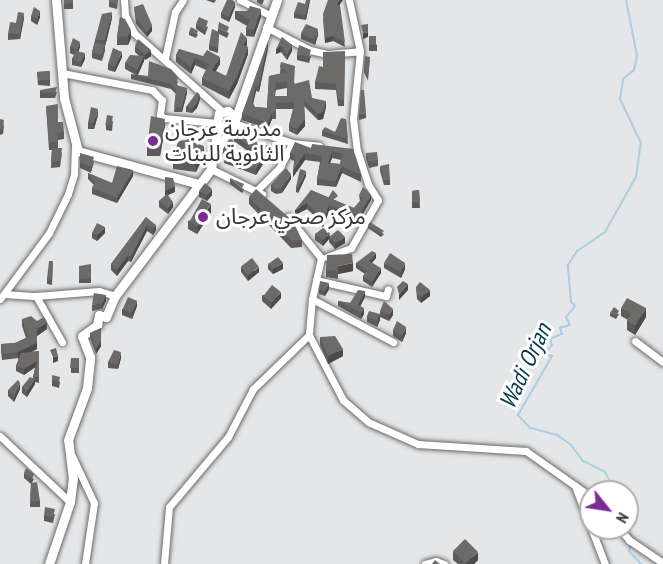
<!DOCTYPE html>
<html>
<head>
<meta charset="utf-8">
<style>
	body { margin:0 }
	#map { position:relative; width:663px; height:564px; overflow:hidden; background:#e5e6e7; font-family:"PT Sans Narrow","Noto Sans Arabic",sans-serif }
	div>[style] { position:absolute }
	.stream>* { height:2px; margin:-1px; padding:0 1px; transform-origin:1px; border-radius:1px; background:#a7d0e2 }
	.roads { filter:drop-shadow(0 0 2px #696a6b) drop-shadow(0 0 2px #696a6b) }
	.street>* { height:7px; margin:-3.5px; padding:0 3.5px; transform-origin:3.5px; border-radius:3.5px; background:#fff }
	.secondary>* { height:9px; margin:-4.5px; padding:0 4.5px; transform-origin:4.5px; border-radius:4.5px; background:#fff }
	.wall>* { inset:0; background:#5d5c5b; transform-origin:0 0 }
	.shaded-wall>* { inset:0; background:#4c4b4a }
	.building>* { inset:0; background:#6c6b6a; transform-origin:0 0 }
	.dots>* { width:16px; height:16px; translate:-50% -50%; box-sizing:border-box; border:3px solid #fff; border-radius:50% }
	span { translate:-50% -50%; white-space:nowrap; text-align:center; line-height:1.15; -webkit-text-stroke:6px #fff; paint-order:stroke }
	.poi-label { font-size:22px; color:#343435 }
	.left { translate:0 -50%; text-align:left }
	.water-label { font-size:24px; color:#003b4f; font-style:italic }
	.north { position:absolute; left:579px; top:480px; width:60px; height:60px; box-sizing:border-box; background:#fff; border:2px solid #aeaeae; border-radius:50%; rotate:120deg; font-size:16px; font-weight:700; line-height:24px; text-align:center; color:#343435 }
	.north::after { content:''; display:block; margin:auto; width:21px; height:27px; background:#7d2a99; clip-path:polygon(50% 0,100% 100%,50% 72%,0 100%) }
</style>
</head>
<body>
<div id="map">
	<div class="stream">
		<i style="left:616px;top:492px;width:23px;rotate:-119deg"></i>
		<i style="left:605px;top:472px;width:25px;rotate:-153deg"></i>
		<i style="left:583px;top:461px;width:21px;rotate:-127deg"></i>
		<i style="left:570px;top:444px;width:16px;rotate:-145deg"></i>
		<i style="left:557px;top:435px;width:28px;rotate:-165deg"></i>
		<i style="left:530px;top:428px;width:18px;rotate:-133deg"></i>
		<i style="left:518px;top:415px;width:68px;rotate:-60deg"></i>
		<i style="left:552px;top:356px;width:7px;rotate:-164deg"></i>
		<i style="left:545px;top:354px;width:11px;rotate:-52deg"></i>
		<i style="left:552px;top:345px;width:6px;rotate:-108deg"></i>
		<i style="left:550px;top:339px;width:13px;rotate:-23deg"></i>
		<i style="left:562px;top:334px;width:6px;rotate:-108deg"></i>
		<i style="left:560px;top:328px;width:10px;rotate:-17deg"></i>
		<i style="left:570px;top:325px;width:9px;rotate:-117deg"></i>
		<i style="left:566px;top:317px;width:14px;rotate:-51deg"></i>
		<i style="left:575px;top:306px;width:6px;rotate:-135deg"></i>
		<i style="left:571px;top:302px;width:37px;rotate:-95deg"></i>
		<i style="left:568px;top:265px;width:17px;rotate:-57deg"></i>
		<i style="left:577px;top:251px;width:34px;rotate:-34deg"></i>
		<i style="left:605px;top:232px;width:63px;rotate:-60.6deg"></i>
		<i style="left:636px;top:177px;width:34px;rotate:-82deg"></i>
		<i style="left:641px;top:143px;width:49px;rotate:-115.5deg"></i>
		<i style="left:620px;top:99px;width:20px;rotate:-81deg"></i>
		<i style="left:623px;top:79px;width:14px;rotate:-39deg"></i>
		<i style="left:634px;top:70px;width:14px;rotate:-78deg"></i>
		<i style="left:637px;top:56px;width:57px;rotate:-101.1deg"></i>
		<i style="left:627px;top:521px;width:20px;rotate:75deg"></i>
		<i style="left:631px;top:545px;width:6px;rotate:108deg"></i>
		<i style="left:629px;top:551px;width:18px;rotate:47deg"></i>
	</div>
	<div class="roads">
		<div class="street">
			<i style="left:124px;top:0;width:15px;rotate:86deg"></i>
			<i style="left:125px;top:15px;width:20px;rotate:63deg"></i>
			<i style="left:134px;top:33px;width:118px;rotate:41.6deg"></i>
			<i style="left:240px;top:0;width:34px;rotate:27deg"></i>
			<i style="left:266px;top:27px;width:50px;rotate:27.6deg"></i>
			<i style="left:310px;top:50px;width:18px;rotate:13deg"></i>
			<i style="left:328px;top:54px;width:32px;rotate:-5deg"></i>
			<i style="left:165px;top:58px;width:47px;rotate:-77.7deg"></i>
			<i style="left:175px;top:12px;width:14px;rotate:-56deg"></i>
			<i style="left:62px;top:73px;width:92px;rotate:10.7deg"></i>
			<i style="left:152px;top:90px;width:14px;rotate:45deg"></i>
			<i style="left:162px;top:100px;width:15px;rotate:98deg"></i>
			<i style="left:160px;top:115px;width:5px;rotate:37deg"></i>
			<i style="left:164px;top:118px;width:53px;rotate:5.4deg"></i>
			<i style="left:234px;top:123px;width:61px;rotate:19deg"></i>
			<i style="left:292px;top:143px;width:27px;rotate:6deg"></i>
			<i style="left:211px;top:169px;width:57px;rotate:26.1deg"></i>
			<i style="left:257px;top:190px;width:33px;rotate:-45deg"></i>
			<i style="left:280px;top:167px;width:27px;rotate:-63deg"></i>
			<i style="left:288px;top:217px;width:53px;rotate:51.2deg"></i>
			<i style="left:321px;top:258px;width:42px;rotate:102.4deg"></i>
			<i style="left:312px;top:299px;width:36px;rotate:95deg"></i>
			<i style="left:309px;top:335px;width:73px;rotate:62.4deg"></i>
			<i style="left:343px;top:400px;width:33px;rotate:41deg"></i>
			<i style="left:368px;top:422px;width:55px;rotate:23.7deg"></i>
			<i style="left:418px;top:444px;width:108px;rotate:3.7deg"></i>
			<i style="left:526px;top:451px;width:80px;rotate:35.3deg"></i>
			<i style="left:327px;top:257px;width:26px;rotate:-21deg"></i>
			<i style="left:351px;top:248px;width:55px;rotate:-60.6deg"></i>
			<i style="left:378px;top:200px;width:19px;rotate:-122deg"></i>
			<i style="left:368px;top:184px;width:35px;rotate:-108deg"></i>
			<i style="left:357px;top:151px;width:32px;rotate:-97deg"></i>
			<i style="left:353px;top:119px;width:68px;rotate:-84.1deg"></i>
			<i style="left:360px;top:51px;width:52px;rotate:-102.2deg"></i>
			<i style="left:316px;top:280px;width:72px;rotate:12.9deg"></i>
			<i style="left:386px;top:296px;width:7px;rotate:-74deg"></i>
			<i style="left:5px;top:294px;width:31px;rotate:4deg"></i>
			<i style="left:36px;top:296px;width:63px;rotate:-4.5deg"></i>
			<i style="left:99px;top:291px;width:17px;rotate:17deg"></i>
			<i style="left:36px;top:296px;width:53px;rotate:60.5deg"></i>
			<i style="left:0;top:299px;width:82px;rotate:-53.4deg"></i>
			<i style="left:49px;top:233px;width:43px;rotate:-64deg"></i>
			<i style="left:68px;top:194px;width:21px;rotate:-73deg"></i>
			<i style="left:74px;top:174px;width:27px;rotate:-88deg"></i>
			<i style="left:312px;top:299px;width:92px;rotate:28deg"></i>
			<i style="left:635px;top:341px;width:35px;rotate:37deg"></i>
			<i style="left:0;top:436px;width:96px;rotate:43.3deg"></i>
			<i style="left:72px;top:456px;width:52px;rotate:64.9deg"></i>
			<i style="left:94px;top:503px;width:62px;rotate:98.4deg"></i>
			<i style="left:575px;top:486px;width:84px;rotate:69deg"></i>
			<i style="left:619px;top:528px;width:16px;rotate:50deg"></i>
			<i style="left:629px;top:540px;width:41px;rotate:34.1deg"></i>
			<i style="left:164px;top:564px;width:57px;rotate:-85deg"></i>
			<i style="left:169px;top:507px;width:92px;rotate:-49.9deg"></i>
			<i style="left:228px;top:437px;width:54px;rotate:-62.5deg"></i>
			<i style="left:253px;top:389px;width:78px;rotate:-44deg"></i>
			<i style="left:425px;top:564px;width:11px;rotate:-15deg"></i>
			<i style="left:436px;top:561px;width:9px;rotate:21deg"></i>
		</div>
		<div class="secondary">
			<i style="left:56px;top:0;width:98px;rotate:85.3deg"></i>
			<i style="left:64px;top:98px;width:55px;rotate:75.2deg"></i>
			<i style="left:78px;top:151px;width:125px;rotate:15.3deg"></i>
			<i style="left:222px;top:128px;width:7px;rotate:-135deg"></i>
			<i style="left:217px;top:123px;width:10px;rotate:-79deg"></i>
			<i style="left:219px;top:113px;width:9px;rotate:-13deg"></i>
			<i style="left:228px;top:111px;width:8px;rotate:45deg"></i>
			<i style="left:218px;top:150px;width:31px;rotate:-59deg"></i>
			<i style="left:234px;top:123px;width:130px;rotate:-70.7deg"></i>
			<i style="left:49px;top:564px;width:65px;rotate:-71.3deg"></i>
			<i style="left:70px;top:502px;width:23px;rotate:-83deg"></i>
			<i style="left:73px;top:479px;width:39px;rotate:-97deg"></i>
			<i style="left:68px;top:440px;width:55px;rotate:-69.9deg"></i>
			<i style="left:87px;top:388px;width:31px;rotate:-84deg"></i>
			<i style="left:90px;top:357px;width:22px;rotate:-111deg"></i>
			<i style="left:82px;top:336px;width:19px;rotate:-36deg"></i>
			<i style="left:97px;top:325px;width:10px;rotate:-79deg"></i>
			<i style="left:99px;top:315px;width:7px;rotate:16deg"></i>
			<i style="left:106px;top:317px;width:23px;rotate:-67deg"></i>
			<i style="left:115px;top:296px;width:159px;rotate:-52.9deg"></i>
			<i style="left:211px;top:169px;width:44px;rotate:-80.8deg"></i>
		</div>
	</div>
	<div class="wall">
		<i style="clip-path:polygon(73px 0,73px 9px,64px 9px,64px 4px)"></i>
		<i style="clip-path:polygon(109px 0,118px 0,117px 9px,109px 7px)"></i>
		<i style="clip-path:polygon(206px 0,216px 0,214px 3px)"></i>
		<i style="clip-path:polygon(257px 0,264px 0,262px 5px,257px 2px)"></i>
		<i style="clip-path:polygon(310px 0,306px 20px,294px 18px,294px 13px)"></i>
		<i style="clip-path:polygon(343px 0,339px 5px,345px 47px,333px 41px,325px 43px,323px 19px)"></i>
		<i style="clip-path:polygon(134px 7px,152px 31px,147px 37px,136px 24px)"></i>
		<i style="clip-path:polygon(235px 7px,229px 22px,221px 18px,221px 13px)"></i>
		<i style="clip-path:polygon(235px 11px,247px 11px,261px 17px,254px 37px,246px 36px,246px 28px,247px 26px,235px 19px)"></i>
		<i style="clip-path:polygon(31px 16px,40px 17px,37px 25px,31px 21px)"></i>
		<i style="clip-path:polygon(120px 17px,131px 38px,128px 45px,117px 45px,117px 37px)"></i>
		<i style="clip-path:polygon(24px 18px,20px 39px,8px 40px,8px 34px,16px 23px)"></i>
		<i style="clip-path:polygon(112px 18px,107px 39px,105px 46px,105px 51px,102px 61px,92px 58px,92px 53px,95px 40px)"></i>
		<i style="clip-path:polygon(196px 24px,208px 27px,205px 35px,196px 29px)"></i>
		<i style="clip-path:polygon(218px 28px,229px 33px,227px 38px,219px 34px,218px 53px,209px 50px,209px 45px,218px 32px)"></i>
		<i style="clip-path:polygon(189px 32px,198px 34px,196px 38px,189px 35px)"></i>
		<i style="clip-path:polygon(301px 33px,318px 35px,315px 45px,301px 39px)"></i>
		<i style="clip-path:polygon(369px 36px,377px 45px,377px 51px,369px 51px)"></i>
		<i style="clip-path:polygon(282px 37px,292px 51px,287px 60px,281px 52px,276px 54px)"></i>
		<i style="clip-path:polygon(247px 45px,247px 46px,248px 54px,237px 84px,229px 99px,202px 85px,202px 78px,206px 70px,195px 65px,191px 74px,176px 62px,176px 55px,179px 49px,220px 64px,216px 71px,226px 76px)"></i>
		<i style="clip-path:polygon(135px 46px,151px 56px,145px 60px,144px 59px,144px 61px,138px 75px,178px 81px,177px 85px,187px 93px,182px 112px,174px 112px,176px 94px,171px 89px,131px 79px,131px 74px,136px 75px,125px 69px,125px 63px,139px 56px,135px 52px)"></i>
		<i style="clip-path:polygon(70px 47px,80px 47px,78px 51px,85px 59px,81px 67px,72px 65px,72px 59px,74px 55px,70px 53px)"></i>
		<i style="clip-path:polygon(evenodd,268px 48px,259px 92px,256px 91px,253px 103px,255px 107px,267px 108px,269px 76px,280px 74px,281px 62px,295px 84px,312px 98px,326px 107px,323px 119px,318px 120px,304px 106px,305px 126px,297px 135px,289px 131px,289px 125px,293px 109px,276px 109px,276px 119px,272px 119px,268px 129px,242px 120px,242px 114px,268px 48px,287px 88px,287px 96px,275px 96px,276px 90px,287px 88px)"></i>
		<i style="clip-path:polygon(345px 51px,344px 106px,338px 106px,336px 90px,315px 89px,315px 82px,323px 67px)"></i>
		<i style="clip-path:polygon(297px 54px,311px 56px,309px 63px,297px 60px)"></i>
		<i style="clip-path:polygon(122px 57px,115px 72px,108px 70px,108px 64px)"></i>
		<i style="clip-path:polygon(370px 57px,368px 81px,364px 72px,364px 66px)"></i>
		<i style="clip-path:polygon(50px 71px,50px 86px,38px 85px,37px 72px)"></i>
		<i style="clip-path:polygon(40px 90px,57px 92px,55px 98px,40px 98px)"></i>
		<i style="clip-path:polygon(200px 99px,197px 108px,192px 113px,186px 112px,186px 107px)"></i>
		<i style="clip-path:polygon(46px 106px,64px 132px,64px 139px,58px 140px,58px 148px,62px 153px,60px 167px,51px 168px,52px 150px,49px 150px)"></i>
		<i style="clip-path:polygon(366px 113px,366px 118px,359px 120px,359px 114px)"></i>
		<i style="clip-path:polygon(98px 115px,94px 129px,88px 129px,88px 123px)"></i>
		<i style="clip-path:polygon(0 119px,4px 126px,3px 134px,0 135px)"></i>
		<i style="clip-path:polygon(346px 119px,348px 144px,322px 136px,322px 131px,335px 132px)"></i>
		<i style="clip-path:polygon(113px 121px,112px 131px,106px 130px,106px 125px)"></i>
		<i style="clip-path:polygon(165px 127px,160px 156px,147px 156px,147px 147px)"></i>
		<i style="clip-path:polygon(234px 135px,262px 146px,272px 150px,256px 175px,224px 163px,225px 155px,223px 154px,223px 149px,235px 148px,232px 154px,253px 161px,256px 157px,234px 141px)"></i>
		<i style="clip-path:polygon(196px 137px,193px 142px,204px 155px,196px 172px,173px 169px,173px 161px,187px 140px)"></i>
		<i style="clip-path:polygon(evenodd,311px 148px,353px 149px,361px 175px,361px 182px,342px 173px,336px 187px,317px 185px,317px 179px,320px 162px,305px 160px,293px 177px,294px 161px,290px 159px,290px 153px,311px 148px,332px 158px,341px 160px,340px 164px,330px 163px,332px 158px)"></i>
		<i style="clip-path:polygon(80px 153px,94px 162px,91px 173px,80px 168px)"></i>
		<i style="clip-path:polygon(366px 153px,378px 160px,378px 166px,369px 168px,366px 159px)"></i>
		<i style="clip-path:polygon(380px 166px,390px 180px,390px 185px,384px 185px,380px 171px)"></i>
		<i style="clip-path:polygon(88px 173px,112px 183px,133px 176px,117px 203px,92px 194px,92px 188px,94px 185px,88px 179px)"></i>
		<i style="clip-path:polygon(306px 176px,298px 193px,296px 192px,296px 187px)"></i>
		<i style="clip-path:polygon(165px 177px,175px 192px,168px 195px,173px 207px,168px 214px,159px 207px,159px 201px,165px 196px)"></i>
		<i style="clip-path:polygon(230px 178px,244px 190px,242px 193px,230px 184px)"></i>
		<i style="clip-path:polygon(291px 179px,282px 193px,276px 194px,271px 191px,271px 185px)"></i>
		<i style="clip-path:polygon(311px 190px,354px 208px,360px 201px,359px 195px,371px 200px,359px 221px,350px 217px,334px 226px,339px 212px,329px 211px,323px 227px,316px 224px,316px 217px,307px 209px,295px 215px)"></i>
		<i style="clip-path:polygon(419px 190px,420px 208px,412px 208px,412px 191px)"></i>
		<i style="clip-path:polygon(199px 191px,212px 195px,207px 201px,199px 197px)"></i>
		<i style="clip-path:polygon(249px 197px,302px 240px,302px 247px,291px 248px,249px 204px)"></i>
		<i style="clip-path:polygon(211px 213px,197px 234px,188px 229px,188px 221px)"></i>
		<i style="clip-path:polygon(146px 217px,156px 230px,153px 235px,147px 231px,131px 262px,128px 261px,117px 276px,111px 270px,111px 264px)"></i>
		<i style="clip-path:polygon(368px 225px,384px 234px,381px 237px,368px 228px)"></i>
		<i style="clip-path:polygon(92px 233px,105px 233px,97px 241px,92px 238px)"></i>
		<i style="clip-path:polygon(315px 234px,330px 236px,345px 243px,335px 249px,329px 242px,329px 239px,323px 246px,315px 240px)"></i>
		<i style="clip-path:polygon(376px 258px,372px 263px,381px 273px,372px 287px,363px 281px,363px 276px,365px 274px,356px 268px,356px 263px)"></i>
		<i style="clip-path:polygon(53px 261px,52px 285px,47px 284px,47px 279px)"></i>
		<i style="clip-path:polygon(384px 263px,405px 269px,401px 278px,384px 268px)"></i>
		<i style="clip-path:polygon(268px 264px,283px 269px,273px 274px,268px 269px)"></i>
		<i style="clip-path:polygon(241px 267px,259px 272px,248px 281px,241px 272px)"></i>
		<i style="clip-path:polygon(326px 269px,353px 271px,338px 274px,338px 279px,326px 277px)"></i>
		<i style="left:91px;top:278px;width:5px;height:12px;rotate:90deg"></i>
		<i style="clip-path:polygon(416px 287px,430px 296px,421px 303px,417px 299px)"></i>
		<i style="clip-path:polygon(319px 289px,329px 289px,325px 296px,319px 294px)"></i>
		<i style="clip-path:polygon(262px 295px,281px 298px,271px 309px,262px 301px)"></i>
		<i style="clip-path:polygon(365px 297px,360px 306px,364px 314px,361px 319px,338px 306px,338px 301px,350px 303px)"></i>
		<i style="clip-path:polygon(106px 301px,102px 309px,92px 311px,92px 305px)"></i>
		<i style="clip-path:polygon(137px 306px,132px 319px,122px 315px,122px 309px)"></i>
		<i style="clip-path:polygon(621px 308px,646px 317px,635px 335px,627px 330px,627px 321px,628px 320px,621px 316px)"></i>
		<i style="clip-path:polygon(380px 311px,393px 315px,389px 321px,380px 317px,380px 320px,377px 327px,367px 322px,367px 316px,380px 314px)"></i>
		<i style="clip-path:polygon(610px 313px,619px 314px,616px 319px,610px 316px)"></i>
		<i style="clip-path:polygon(22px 319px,47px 329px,37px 336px,37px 349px,31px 352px,39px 351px,39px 383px,35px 382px,35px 384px,27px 397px,22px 393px,22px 387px,33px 378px,35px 367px,24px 375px,16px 371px,16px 366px,19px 358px,2px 360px,1px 351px,1px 344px,15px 343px,26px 338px,22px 326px)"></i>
		<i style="clip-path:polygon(101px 328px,101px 346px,96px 354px,90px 338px,90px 333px)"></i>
		<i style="clip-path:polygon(393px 330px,406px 333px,402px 342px,393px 336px)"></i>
		<i style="clip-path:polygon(320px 337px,343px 356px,328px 364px,320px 345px)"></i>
		<i style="left:71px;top:358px;width:8px;height:15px"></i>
		<i style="clip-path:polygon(121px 358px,118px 369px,108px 368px,108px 362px)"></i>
		<i style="clip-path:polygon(52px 375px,60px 382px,59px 388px,52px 386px)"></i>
		<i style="clip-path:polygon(20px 389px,14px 402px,8px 396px,8px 390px)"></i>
		<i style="clip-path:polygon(24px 473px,34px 479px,32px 483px,40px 501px,40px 507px,30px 507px,31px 484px,24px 478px)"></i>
		<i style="clip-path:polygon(55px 514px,53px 523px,44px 521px,44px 516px)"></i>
		<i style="clip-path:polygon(453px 551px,478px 560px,474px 564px,458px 564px,453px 560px)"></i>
	</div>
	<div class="shaded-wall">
		<i style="clip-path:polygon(309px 0,310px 0,306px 20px,306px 15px)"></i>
		<i style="clip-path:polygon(339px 0,343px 0,336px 10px,336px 5px)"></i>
		<i style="clip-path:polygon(235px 2px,235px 7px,229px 22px,229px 17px)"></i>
		<i style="clip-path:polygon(261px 9px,261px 17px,254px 37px,254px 30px)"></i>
		<i style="clip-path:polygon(40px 11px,40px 17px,37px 25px,37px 19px)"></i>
		<i style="clip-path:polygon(112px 12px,112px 18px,105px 46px,105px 40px)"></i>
		<i style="clip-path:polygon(24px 13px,24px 18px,20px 39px,20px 34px)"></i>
		<i style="clip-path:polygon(152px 25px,152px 31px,147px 37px,147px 32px)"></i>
		<i style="clip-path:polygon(318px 29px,318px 35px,315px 45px,315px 40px)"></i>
		<i style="clip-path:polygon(131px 30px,131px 38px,128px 45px,128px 36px)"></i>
		<i style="clip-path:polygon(368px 32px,368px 37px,363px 39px,363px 33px)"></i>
		<i style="clip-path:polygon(333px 36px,333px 41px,325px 43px,325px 38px)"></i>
		<i style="clip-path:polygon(247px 38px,247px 45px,243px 52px,243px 44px)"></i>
		<i style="clip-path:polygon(268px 41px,268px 48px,259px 92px,259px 86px)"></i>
		<i style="clip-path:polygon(80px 42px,80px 47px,77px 56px,77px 50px)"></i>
		<i style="clip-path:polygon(292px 45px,292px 51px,287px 60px,287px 55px)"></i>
		<i style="clip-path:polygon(281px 46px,281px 52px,276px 54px,276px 49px)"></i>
		<i style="clip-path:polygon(248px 47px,248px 54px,237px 84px,229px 99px,229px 91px)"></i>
		<i style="clip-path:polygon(151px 50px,151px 56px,145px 60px,145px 55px)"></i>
		<i style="clip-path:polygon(122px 52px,122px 57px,115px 72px,115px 67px)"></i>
		<i style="clip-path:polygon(85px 53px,85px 59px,81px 67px,81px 62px)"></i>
		<i style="clip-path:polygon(144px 56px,144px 61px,137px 76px,137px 70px)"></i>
		<i style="clip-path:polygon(220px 57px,220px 64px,212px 77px,212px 70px)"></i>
		<i style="clip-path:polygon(195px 58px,195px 65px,191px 74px,191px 67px)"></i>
		<i style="clip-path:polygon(256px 85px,256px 91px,252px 108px,252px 102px)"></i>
		<i style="clip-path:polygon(187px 88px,187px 93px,182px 112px,182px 107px)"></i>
		<i style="clip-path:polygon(200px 95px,200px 99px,197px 108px,192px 113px,192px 109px)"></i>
		<i style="clip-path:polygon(326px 101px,326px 107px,323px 119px,318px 120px,318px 114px)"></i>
		<i style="clip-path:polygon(98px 109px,98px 115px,94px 129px,94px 123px)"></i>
		<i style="clip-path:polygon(272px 113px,272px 119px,268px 129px,268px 123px)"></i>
		<i style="clip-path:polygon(165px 119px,165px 127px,160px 156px,160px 148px)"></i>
		<i style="clip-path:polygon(305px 119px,305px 126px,297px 135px,297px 129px)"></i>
		<i style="clip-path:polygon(196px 129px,196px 137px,189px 149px,189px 141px)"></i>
		<i style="clip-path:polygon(235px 142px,235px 148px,230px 157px,230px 152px)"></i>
		<i style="clip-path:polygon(272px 145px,272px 150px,256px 175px,256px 169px)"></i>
		<i style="clip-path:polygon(204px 146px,204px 155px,196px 172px,196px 164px)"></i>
		<i style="clip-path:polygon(332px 151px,332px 158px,328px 170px,328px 163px)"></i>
		<i style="clip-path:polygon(305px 153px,305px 160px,293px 177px,293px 171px)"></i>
		<i style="clip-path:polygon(342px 166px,342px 173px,336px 187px,336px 181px)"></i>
		<i style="clip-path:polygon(133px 170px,133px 176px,117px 203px,117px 198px)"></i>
		<i style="clip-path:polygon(306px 171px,306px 176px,298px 193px,298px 188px)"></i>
		<i style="clip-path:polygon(291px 174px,291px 179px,282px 193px,282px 188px)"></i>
		<i style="clip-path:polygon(175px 186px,175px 192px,165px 196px,165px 191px)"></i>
		<i style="clip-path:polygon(212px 189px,212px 195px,207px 201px,207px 195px)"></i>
		<i style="clip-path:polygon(371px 195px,371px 200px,359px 221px,359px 216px)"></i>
		<i style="clip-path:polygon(173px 202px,173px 207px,168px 214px,168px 208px)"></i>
		<i style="clip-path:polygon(307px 203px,307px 209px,295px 215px,295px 210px)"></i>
		<i style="clip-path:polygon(211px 204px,211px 213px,197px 234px,197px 226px)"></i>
		<i style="clip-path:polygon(329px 205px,329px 211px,323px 227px,323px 222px)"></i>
		<i style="clip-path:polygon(350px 212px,350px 217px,334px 226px,334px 221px)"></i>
		<i style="clip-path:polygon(147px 225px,147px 231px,131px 262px,131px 257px)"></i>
		<i style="clip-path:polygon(156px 225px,156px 230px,153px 235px,153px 229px)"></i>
		<i style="clip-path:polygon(105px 227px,105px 233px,97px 241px,97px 235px)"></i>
		<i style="clip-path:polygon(330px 233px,329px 239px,323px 246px,323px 240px)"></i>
		<i style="clip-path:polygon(345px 237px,345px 243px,335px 249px,335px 243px)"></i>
		<i style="clip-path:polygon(376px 253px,376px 258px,369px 266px,369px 261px)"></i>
		<i style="clip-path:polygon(128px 255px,128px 261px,117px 276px,117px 270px)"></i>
		<i style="clip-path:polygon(283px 263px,283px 269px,273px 274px,273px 269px)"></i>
		<i style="clip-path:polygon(353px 263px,353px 271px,338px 274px,338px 266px)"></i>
		<i style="clip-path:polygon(405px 263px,405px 269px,401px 278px,401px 272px)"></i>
		<i style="clip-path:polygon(259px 267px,259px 272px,248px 281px,248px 276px)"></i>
		<i style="clip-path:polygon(381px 268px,381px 273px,372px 287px,372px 282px)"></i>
		<i style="clip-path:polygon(329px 283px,329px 289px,325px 296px,325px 291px)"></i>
		<i style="clip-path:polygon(408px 284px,408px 290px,399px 300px,399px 294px)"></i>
		<i style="clip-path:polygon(430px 290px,430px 296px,421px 303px,421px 297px)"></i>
		<i style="clip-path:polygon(365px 291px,365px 297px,358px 311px,358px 305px)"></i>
		<i style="clip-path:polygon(281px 292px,281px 298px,271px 309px,271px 303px)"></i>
		<i style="clip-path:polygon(106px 295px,106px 301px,102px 309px,102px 303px)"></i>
		<i style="clip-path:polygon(137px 301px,137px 306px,132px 319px,132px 313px)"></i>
		<i style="clip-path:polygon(364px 308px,364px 314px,361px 319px,361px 313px)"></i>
		<i style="clip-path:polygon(646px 308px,646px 317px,635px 335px,635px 326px)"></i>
		<i style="clip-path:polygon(393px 309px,393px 315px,389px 321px,389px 315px)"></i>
		<i style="clip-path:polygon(380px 314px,380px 320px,377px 327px,377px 321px)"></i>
		<i style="clip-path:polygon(47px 322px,47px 329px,37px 336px,37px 349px,18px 359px,18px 352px,37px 329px)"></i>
		<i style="clip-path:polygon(406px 327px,406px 333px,402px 342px,402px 336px)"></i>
		<i style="clip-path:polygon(101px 341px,101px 346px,96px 354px,96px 349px)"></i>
		<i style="clip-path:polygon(343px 349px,343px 356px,328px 364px,328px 356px)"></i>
		<i style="clip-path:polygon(121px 352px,121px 358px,118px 369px,118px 364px)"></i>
		<i style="clip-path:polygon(58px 356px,58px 361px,53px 363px,53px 357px)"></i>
		<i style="clip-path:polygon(37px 361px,37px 366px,24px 375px,24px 369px)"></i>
		<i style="clip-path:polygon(35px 379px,35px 384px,27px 397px,27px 391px)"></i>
		<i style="clip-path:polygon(20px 383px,20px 389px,14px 402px,14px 397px)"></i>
		<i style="clip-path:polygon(478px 552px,478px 560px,474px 564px,465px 564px)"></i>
	</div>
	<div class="building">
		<i style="clip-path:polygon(64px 0,73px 0,73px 3px,64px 4px)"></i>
		<i style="clip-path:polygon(109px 0,118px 0,117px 4px,109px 2px)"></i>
		<i style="clip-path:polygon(227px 0,232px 0,235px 2px,229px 17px,221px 13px)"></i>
		<i style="clip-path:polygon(306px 0,309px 0,306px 15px,294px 13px,298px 2px,305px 4px)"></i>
		<i style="clip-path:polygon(328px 0,339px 0,336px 5px,340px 5px,345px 42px,333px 36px,325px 38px,323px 14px)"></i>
		<i style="clip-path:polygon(143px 4px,152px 25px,147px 32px,136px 18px,134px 7px)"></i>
		<i style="clip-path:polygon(250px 6px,261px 9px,254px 30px,246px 28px,250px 20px,235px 11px,247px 11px)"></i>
		<i style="clip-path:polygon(34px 7px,40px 11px,37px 19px,31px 16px)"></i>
		<i style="clip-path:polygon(18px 12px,24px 13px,20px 34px,8px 34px,10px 22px,16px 23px)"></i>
		<i style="clip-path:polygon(112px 12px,105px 40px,95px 40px,102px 14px)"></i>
		<i style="clip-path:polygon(120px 17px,125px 19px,131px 30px,128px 36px,117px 37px)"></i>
		<i style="clip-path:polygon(199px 17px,208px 21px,205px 30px,196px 24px)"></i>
		<i style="clip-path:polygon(219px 22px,229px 27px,227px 32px,218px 28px)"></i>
		<i style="clip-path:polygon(306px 24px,318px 29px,315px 40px,301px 33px)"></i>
		<i style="clip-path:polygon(368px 24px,368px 32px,363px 33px,361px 25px)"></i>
		<i style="clip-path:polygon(191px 27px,198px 31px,196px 35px,189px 32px)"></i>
		<i style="clip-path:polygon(212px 29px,219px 32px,218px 47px,209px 45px)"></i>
		<i style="clip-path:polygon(241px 32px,247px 38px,243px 44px,248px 47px,237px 77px,229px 91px,202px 78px,209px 64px,195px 58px,191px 67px,176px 55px,179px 49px,203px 56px,207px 50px,220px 57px,212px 70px,226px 76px)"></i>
		<i style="left:369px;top:36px;width:7px;height:9px"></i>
		<i style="clip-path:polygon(282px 37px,292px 45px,287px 55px,281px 46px,276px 49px)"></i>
		<i style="clip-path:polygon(73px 38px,80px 42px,77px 50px,70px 47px)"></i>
		<i style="clip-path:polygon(138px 39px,151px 50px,145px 55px,135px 46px)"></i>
		<i style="clip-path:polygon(evenodd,268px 41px,259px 86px,256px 85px,252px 102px,255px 107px,267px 108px,269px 76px,287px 72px,280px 67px,281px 62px,295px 66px,294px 84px,309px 80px,312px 98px,326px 101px,323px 112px,318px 114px,304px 100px,305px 119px,297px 129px,289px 125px,295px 102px,276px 103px,276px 112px,272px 113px,268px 123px,242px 114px,268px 41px,287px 82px,288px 96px,274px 96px,276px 83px,287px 82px)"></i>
		<i style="left:95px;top:42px;width:10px;height:11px;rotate:17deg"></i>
		<i style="clip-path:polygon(299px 45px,311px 50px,309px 57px,297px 54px)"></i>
		<i style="clip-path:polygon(113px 48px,122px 52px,115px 67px,108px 64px)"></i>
		<i style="clip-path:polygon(76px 51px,85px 53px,81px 62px,72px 59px)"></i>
		<i style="clip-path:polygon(345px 51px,344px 100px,338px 99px,336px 84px,315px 82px,319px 66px,323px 67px,323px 52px)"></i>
		<i style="clip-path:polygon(130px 55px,144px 56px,137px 70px,125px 63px)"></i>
		<i style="clip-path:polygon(365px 56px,370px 57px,368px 76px,364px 66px)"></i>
		<i style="clip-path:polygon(149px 61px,171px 69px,178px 77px,176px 85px,187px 88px,182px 107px,174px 107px,176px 90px,171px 84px,131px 74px,148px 76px)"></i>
		<i style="clip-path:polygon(50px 71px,50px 80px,38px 80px,37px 72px)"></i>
		<i style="clip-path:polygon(57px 87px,55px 93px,40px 92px,40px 90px)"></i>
		<i style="clip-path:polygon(361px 90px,364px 90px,366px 113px,359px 114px)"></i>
		<i style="clip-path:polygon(197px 92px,200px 95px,197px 103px,192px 109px,186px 107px)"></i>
		<i style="clip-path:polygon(58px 104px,58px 122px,63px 122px,64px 132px,58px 133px,57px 142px,49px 142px,46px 106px)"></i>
		<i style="clip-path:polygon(91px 107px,98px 109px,94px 123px,88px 123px)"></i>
		<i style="left:107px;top:115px;width:6px;height:10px;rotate:9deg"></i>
		<i style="clip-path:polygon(151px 116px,165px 119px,160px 148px,147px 147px)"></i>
		<i style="clip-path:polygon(341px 118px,346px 119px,348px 139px,322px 131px,325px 127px,335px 132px)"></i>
		<i style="clip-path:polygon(0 119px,4px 120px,3px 129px,0 129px)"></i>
		<i style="clip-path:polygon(189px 125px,196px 129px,189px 141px,204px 146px,196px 164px,173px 161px,178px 141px,187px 140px)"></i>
		<i style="clip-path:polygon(237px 128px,262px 146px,272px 145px,256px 169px,224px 158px,226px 152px,253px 161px,258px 153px,234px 135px)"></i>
		<i style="clip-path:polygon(229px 139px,235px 142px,230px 152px,223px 149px)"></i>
		<i style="clip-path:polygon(evenodd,295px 142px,311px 148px,312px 144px,353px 149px,361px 175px,342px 166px,336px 181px,317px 179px,322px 156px,305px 153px,293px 171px,295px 155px,290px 153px,295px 142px,332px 151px,342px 154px,340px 164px,328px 163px,332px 151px)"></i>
		<i style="clip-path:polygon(52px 148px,62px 148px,60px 161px,51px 162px)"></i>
		<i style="clip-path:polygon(377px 152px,378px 160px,369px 162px,366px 153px)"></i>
		<i style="clip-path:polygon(80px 153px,94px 157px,91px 167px,80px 162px)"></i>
		<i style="clip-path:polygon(389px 164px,390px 180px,384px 180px,380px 166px)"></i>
		<i style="clip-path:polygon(117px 166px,133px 170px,117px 198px,92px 188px,95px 182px,88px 173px,112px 183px)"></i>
		<i style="clip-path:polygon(286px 168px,291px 174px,282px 188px,276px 189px,271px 185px)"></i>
		<i style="clip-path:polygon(300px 169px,306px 171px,298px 188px,296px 187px)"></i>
		<i style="clip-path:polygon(165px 177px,173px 178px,175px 186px,165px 191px)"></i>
		<i style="clip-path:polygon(230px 178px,244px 184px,242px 188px)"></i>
		<i style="clip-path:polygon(205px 183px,212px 189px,207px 195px,199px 191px)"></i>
		<i style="clip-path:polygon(363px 187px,371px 195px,359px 216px,350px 212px,334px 221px,341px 208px,329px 205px,323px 222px,316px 219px,316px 212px,307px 203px,295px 210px,311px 190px,328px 198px,333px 190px,338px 196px,333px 200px,354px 208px,363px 197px,359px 195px)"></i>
		<i style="clip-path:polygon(256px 189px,293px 221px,302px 240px,291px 241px,249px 197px)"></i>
		<i style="clip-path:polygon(419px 190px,420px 202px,412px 202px,412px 191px)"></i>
		<i style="clip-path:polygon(167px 194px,173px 202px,168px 208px,159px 201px)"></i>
		<i style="left:202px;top:199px;width:10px;height:26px;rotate:29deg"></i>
		<i style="clip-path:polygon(146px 217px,156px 225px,153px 229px,147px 225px,131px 257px,128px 255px,117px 270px,111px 264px)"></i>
		<i style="clip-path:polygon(370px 222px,384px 231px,381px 234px,368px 225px)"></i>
		<i style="clip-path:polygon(97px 223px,105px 227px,97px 235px,92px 233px)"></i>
		<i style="clip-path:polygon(323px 228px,330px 233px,323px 240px,315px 234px)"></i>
		<i style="clip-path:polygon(338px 230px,345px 237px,335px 243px,329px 237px)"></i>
		<i style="clip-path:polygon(372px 251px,376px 253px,369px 261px,381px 268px,372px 282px,363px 276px,367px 271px,356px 263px)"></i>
		<i style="clip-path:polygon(390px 253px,405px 263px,401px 272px,384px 263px)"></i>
		<i style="clip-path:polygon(352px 254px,353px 263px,338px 266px,338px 271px,326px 269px,327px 255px)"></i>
		<i style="clip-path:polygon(278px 257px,283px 263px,273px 269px,268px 264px)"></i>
		<i style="left:252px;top:258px;width:11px;height:14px;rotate:52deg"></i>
		<i style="clip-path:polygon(49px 261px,53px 261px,52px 280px,47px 279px)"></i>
		<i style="clip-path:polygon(91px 264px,91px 278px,79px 279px,79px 266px)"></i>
		<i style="clip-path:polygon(320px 281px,329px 283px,325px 291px,319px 289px)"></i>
		<i style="clip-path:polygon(403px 281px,408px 284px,399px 294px,397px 287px)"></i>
		<i style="clip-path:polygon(420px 282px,430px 290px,421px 297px,417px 294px,416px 287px)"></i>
		<i style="left:272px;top:285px;width:11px;height:14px;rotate:38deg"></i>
		<i style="clip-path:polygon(358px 290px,365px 291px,358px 305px,364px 308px,361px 313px,338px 301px,350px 303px)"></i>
		<i style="clip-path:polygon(94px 293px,106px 295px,102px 303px,92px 305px)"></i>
		<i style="left:128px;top:297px;width:10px;height:13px;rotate:24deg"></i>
		<i style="clip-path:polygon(627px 298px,646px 308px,635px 326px,627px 321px,631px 313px,621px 308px)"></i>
		<i style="clip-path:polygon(384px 301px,393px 309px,389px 315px,380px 311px)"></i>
		<i style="clip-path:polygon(614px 307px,619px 311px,616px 316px,610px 313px)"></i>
		<i style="clip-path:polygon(369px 311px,380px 314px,377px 321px,367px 316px)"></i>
		<i style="clip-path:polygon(31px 316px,37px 321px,44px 317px,47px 322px,37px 329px,37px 343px,18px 352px,2px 354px,1px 344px,15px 343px,28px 337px,22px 319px)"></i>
		<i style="clip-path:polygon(397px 321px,406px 327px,402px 336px,393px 330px)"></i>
		<i style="clip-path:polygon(101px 328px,101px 341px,96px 349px,90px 333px)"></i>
		<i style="clip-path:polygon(335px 336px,343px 349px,328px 356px,320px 337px)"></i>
		<i style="clip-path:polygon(56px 348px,58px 356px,53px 357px,50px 350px)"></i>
		<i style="clip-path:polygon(114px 350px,121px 352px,118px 364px,108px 362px)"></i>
		<i style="clip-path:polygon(39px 351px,39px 377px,33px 377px,37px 361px,24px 369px,16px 366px,21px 353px)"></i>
		<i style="clip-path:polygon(71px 358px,79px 358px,78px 368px,70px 368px)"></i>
		<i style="clip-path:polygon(52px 375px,60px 377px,59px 382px,52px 380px)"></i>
		<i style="clip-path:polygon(30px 377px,35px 379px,27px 391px,22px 387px)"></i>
		<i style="clip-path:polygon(18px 380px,20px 383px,14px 397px,8px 390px)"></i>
		<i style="clip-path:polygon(26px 468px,34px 474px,32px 479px,24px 473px)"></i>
		<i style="clip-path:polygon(37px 482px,40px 501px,30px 502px,31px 483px)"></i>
		<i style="clip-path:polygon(45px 507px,55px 509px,53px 517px,44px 516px)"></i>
		<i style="left:465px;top:539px;width:18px;height:17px;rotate:45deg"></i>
		<i style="clip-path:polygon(435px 560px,440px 564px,432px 564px)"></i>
	</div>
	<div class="dots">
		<i style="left:153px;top:141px;background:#7d2a99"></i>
		<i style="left:203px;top:217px;background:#7d2a99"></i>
	</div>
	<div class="poi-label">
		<span class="left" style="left:165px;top:141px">مدرسة عرجان<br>الثانوية للبنات</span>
		<span class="left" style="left:216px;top:217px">مركز صحي عرجان</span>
	</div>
	<div class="water-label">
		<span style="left:525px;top:366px;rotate:-65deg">Wadi Orjan</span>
	</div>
	<div class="north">N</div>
</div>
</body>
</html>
